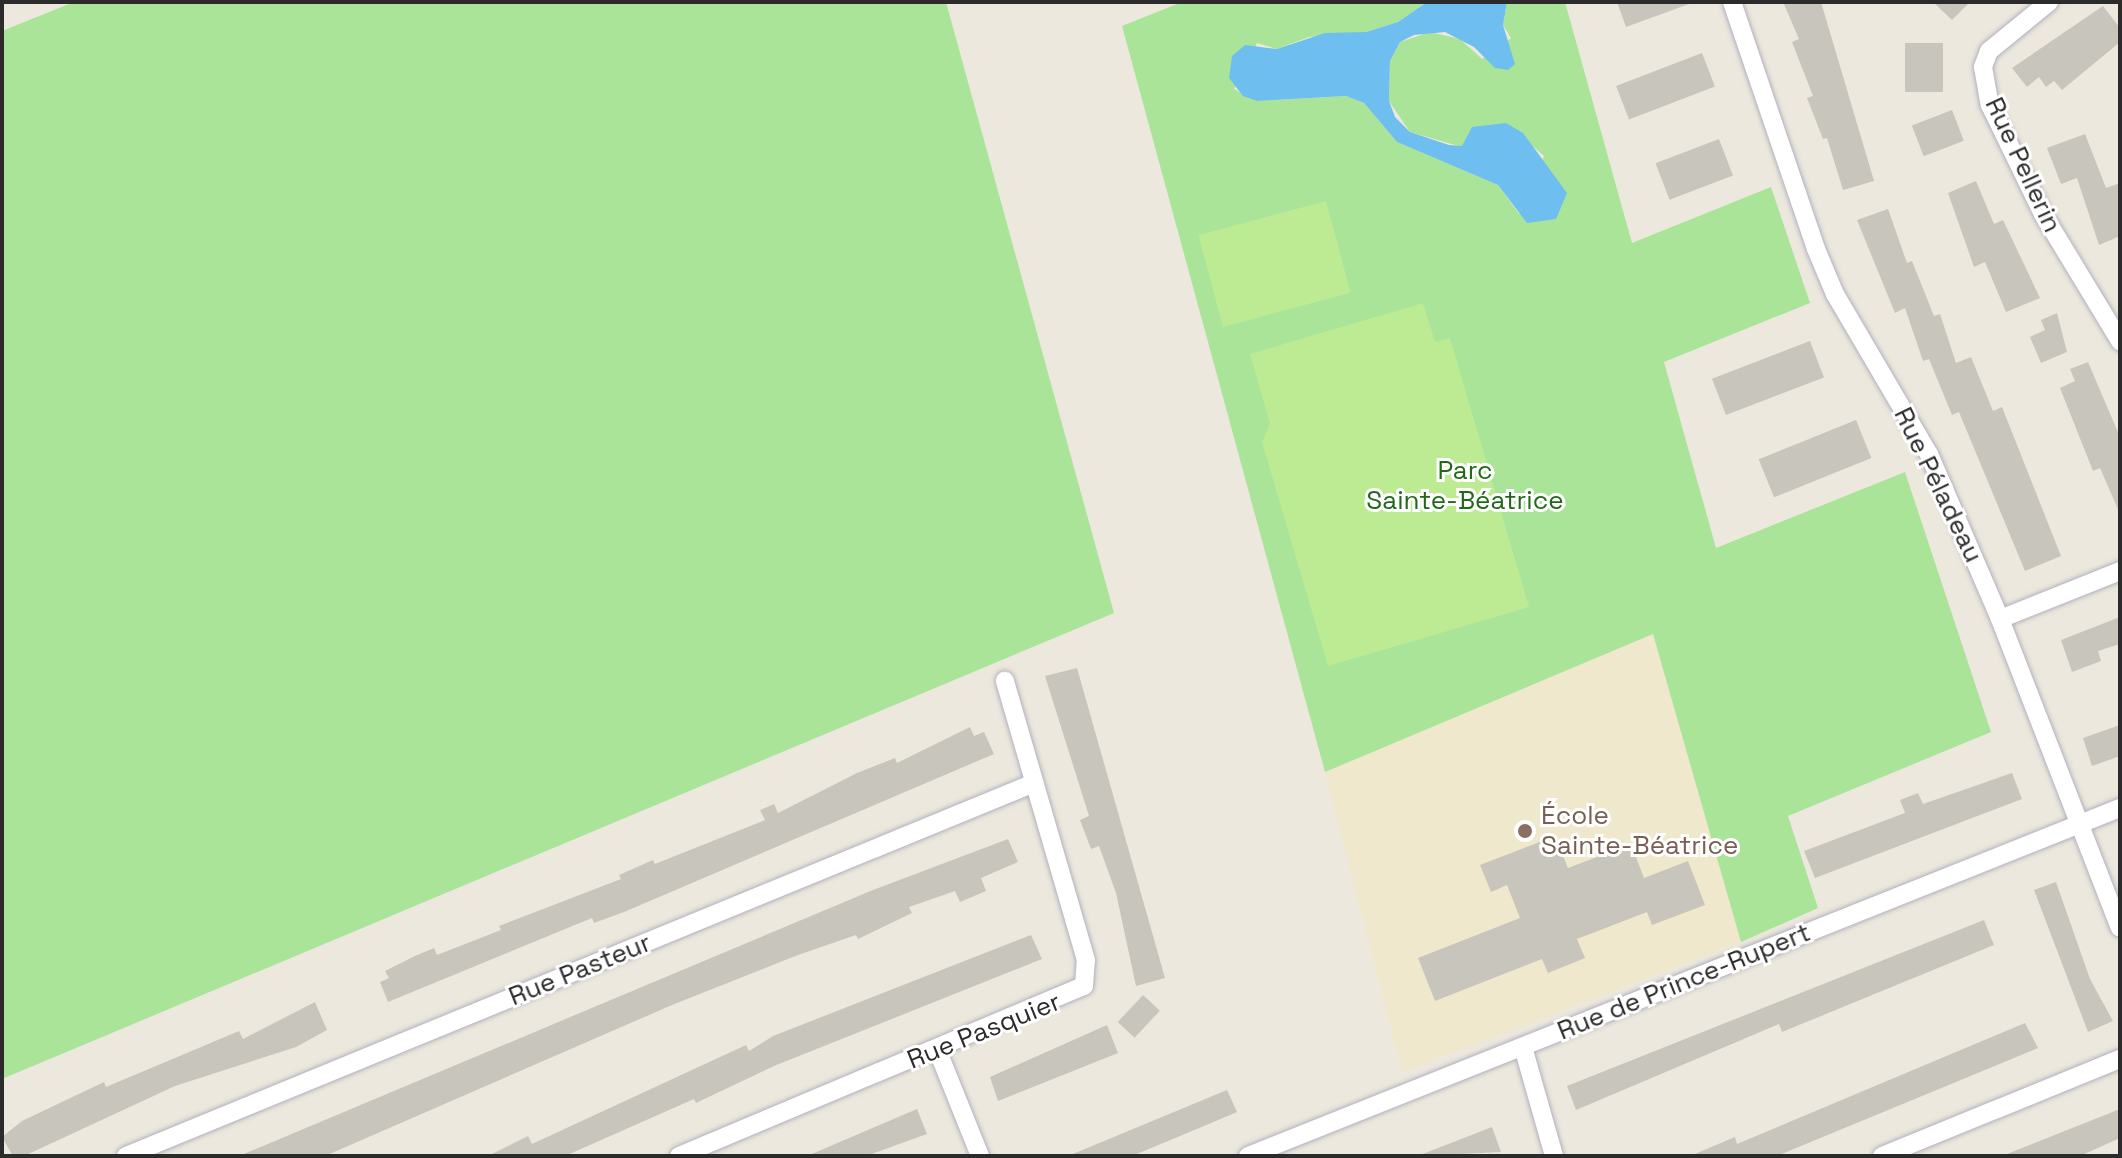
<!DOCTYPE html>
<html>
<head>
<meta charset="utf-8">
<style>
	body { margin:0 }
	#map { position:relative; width:2122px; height:1158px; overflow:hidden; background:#ede8dd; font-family:"Space Grotesk",sans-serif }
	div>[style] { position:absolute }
	.education>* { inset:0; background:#efe8cc }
	.green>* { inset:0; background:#a9e499 }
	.pitch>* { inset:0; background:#bceb94; transform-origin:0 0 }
	.water>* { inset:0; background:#6fbef0 }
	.building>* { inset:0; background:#c8c5bc; transform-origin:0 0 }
	.roads { filter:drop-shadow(0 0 2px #b1b1bf) drop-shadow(0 0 2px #b1b1bf) }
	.street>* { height:18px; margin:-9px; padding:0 9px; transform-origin:9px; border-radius:9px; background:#fff }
	.dots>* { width:22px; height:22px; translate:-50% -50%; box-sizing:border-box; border:4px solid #fff; border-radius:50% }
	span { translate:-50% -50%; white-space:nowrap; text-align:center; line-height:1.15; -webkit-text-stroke:6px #fff; paint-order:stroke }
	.street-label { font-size:26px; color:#2b2b2b }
	.park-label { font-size:26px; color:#206919 }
	.education-label { font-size:26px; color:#785e54 }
	.left { translate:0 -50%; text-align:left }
	.frame { position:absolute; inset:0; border:4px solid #2b2b2b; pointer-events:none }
</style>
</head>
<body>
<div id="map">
	<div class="education">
		<i style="clip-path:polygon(1653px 633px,1741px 942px,1402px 1072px,1325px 772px)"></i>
	</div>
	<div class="green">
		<i style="clip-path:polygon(74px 2px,946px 2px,1114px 613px,2px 1079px,2px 31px)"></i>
		<i style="clip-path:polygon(1182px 2px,1427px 2px,1398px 22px,1366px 32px,1309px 37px,1277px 49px,1257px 43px,1234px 89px,1257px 101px,1346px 96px,1364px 103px,1397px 142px,1498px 185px,1519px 214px,1544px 156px,1506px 123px,1462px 147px,1410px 132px,1389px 101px,1390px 61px,1400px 42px,1430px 32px,1460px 39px,1482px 59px,1511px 38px,1503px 25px,1507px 2px,1565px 2px,1632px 243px,1771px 187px,1810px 303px,1664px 362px,1716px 548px,1905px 472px,1991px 732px,1788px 816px,1818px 908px,1741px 942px,1653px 634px,1325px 772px,1122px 26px)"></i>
	</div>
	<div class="pitch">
		<i style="left:1326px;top:201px;width:95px;height:132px;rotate:75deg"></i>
		<i style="clip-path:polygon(1423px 303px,1435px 342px,1450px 338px,1529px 607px,1328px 666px,1262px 442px,1270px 424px,1250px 354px)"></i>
	</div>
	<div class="water">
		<i style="clip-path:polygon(1427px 2px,1507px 2px,1503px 25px,1515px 64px,1508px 70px,1495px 68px,1474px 47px,1445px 32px,1414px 35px,1400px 42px,1390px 61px,1389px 101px,1395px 117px,1410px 132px,1449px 145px,1462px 146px,1472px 127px,1506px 123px,1523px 133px,1567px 193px,1556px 219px,1527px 223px,1498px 185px,1397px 142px,1364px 103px,1346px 96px,1257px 101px,1243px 96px,1229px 78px,1232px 56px,1245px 45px,1277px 49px,1325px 33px,1366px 32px,1398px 22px)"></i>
	</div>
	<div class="building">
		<i style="clip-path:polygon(1617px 2px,1689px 2px,1689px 4px,1626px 27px)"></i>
		<i style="clip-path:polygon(1783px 2px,1821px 2px,1874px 181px,1843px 190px,1827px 138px,1823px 139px,1807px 98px,1813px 96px,1792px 42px,1799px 39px)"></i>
		<i style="clip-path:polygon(1933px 2px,1970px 2px,1952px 20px)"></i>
		<i style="clip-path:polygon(2103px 6px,2120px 28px,2120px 42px,2062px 90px,2054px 81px,2046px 87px,2039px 77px,2027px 87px,2012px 68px)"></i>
		<i style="left:1905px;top:43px;width:38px;height:49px"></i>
		<i style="left:1702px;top:53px;width:36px;height:92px;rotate:69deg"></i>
		<i style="left:1952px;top:110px;width:33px;height:43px;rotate:69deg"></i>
		<i style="clip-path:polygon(2085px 134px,2106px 188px,2120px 183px,2120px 236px,2099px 245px,2077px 178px,2061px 184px,2047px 148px)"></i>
		<i style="left:1719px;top:139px;width:39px;height:68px;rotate:69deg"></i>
		<i style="clip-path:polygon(1976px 181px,1994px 224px,2003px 220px,2040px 298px,2006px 312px,1985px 262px,1974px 267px,1948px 193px)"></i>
		<i style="clip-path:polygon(1888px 209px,1907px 263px,1912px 261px,1934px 316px,1940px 314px,1956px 363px,1971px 357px,1993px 411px,2002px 407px,2061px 556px,2025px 571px,1959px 412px,1952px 415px,1929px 359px,1923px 361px,1905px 308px,1895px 313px,1857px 220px)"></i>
		<i style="clip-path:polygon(2057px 313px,2067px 352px,2041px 363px,2030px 337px,2045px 330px,2041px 320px)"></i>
		<i style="left:1810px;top:341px;width:39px;height:105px;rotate:69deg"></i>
		<i style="clip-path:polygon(2088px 362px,2120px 437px,2120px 514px,2100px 468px,2093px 471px,2060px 388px,2075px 381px,2070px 369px)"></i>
		<i style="left:1856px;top:420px;width:41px;height:105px;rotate:68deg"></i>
		<i style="clip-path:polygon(2120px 617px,2120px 644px,2098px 651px,2101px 661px,2072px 672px,2061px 640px)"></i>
		<i style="clip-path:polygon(1077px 668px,1165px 978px,1136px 986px,1116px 893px,1099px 846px,1091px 849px,1080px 820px,1089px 816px,1045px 676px)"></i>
		<i style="clip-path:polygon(2120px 725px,2120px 756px,2092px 766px,2083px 738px)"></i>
		<i style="clip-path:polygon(970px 727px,974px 736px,984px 732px,994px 754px,624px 912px,594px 923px,592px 918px,388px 1002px,380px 982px,389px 978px,385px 971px,415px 956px,434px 948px,437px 955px,501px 930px,499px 926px,621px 879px,619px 875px,653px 860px,655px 864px,765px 820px,760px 810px,774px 804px,778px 813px,857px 773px,895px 758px,897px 763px)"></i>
		<i style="clip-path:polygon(2012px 773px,2022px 799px,1815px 878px,1804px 851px,1905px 813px,1900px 800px,1918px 793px,1923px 804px)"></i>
		<i style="clip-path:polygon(1555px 836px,1568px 868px,1631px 844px,1644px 878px,1688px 861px,1705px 905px,1652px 925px,1647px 912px,1577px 939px,1585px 958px,1548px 973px,1542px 959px,1435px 1001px,1418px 958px,1520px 918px,1507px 885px,1491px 892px,1480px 865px)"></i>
		<i style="clip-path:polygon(1008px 839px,1018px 862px,981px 878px,986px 891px,960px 902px,955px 891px,909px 907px,912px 913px,858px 939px,856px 935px,798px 955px,672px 1005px,325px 1156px,239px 1156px,873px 890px)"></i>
		<i style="clip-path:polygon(2056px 882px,2090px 979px,2113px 1021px,2088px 1032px,2034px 890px)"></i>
		<i style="clip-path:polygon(1984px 920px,1994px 945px,1782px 1032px,1779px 1024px,1576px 1110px,1567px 1086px)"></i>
		<i style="clip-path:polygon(1031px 935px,1042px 959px,774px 1066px,696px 1103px,694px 1099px,565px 1156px,488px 1156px,528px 1136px,532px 1144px,746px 1045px,749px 1051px,773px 1036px)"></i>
		<i style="left:1143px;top:995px;width:23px;height:37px;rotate:43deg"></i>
		<i style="clip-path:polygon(315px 1002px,327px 1030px,296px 1047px,175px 1086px,24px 1156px,13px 1156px,2px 1137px,22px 1121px,104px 1082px,106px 1087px,239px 1031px,243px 1039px)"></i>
		<i style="clip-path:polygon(2025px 1023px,2038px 1048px,1777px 1156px,1690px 1156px,1735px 1137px,1737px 1144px)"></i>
		<i style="clip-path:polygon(1107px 1025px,1118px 1053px,998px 1101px,990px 1077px)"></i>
		<i style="clip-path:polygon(1227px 1090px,1237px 1112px,1204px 1126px,1132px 1156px,1068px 1156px)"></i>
		<i style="clip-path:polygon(917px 1109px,927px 1134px,866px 1156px,807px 1156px)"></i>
		<i style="clip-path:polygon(2120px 1109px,2120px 1138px,2080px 1156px,2002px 1156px)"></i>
		<i style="clip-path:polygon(1492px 1127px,1501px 1152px,1420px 1156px,1420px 1155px)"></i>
	</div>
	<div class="roads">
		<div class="street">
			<i style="left:1732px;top:2px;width:261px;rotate:71.2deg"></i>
			<i style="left:1816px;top:249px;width:49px;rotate:67.1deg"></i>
			<i style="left:1835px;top:294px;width:186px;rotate:59.6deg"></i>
			<i style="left:1929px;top:454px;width:180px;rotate:66.7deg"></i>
			<i style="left:2000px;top:619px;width:331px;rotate:68.8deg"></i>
			<i style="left:2049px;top:2px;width:77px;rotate:140.8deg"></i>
			<i style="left:1989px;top:51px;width:17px;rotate:111deg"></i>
			<i style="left:1983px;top:67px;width:39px;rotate:80deg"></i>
			<i style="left:1990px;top:105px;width:121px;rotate:64.1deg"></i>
			<i style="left:2043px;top:214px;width:149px;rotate:58.8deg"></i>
			<i style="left:2000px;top:619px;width:129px;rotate:-21.8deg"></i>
			<i style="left:1523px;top:1047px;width:113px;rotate:74.1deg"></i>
			<i style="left:937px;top:1049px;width:115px;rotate:68.1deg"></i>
			<i style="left:126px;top:1156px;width:982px;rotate:-22.33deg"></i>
			<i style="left:679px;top:1156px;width:439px;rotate:-22.8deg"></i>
			<i style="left:1084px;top:986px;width:26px;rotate:-86deg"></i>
			<i style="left:1086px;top:960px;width:291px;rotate:-106.2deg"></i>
			<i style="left:1248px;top:1156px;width:939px;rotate:-21.76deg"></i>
			<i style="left:1882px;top:1156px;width:257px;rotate:-22.2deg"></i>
		</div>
	</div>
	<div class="dots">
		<i style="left:1525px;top:831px;background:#8d6e63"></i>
	</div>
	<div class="street-label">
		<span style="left:2023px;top:165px;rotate:65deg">Rue Pellerin</span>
		<span style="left:1938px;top:485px;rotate:64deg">Rue Péladeau</span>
		<span style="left:580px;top:970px;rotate:-22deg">Rue Pasteur</span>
		<span style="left:1684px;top:982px;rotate:-22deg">Rue de Prince-Rupert</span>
		<span style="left:984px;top:1031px;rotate:-22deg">Rue Pasquier</span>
	</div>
	<div class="park-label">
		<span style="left:1465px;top:486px">Parc<br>Sainte-Béatrice</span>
	</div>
	<div class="education-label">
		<span class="left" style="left:1541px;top:831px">École<br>Sainte-Béatrice</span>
	</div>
	<div class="frame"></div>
</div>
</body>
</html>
